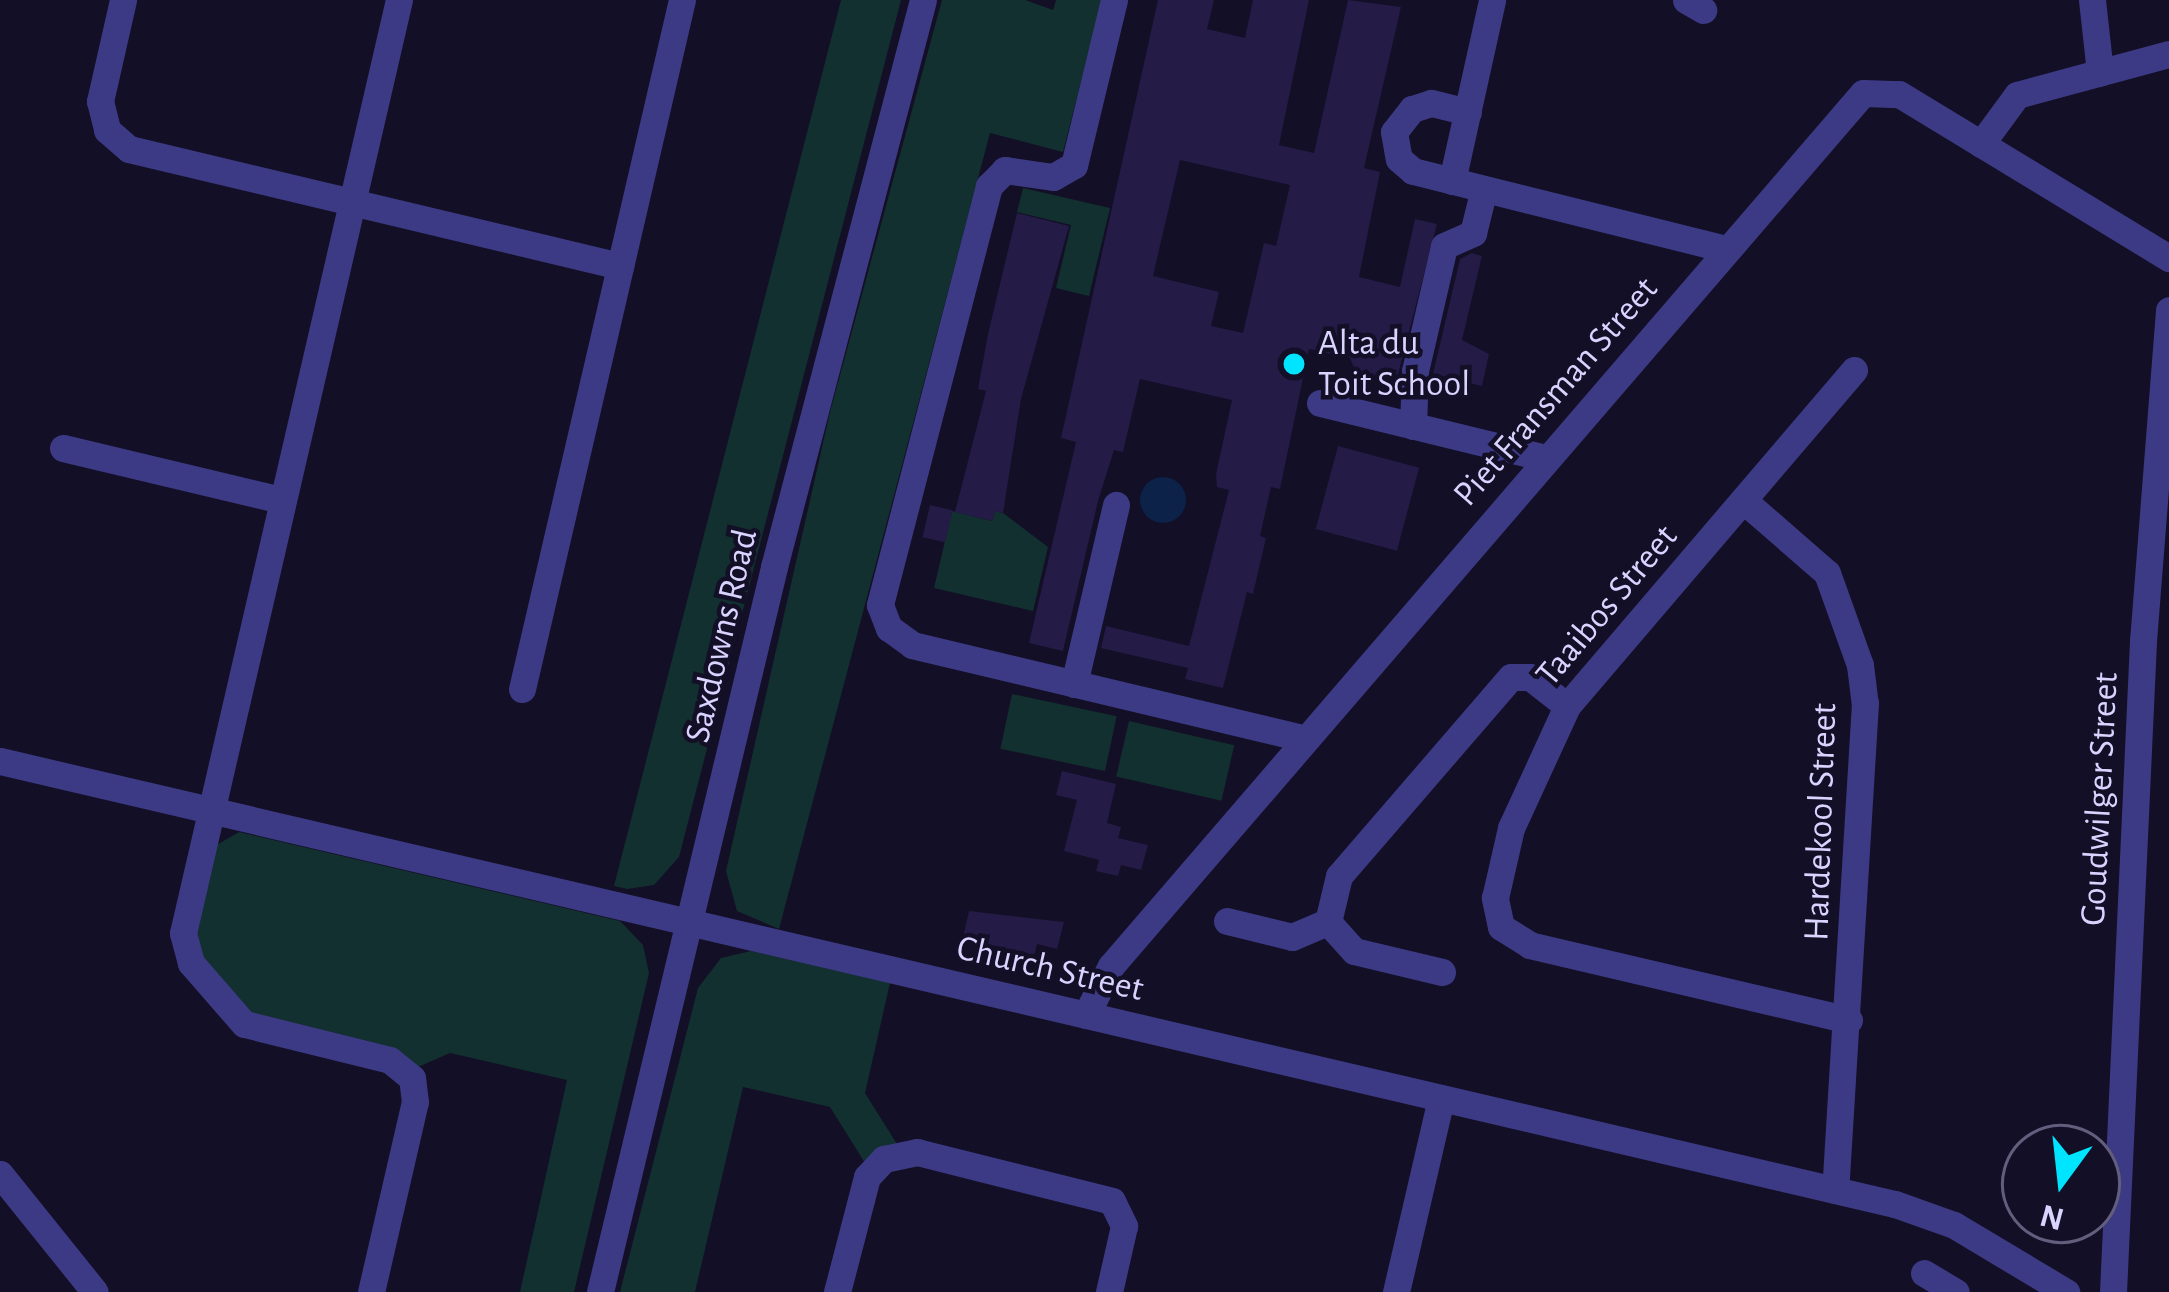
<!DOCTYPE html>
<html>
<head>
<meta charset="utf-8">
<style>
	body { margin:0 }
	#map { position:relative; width:2169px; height:1292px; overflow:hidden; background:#130f26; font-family:"Alegreya Sans",sans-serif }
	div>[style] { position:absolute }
	.green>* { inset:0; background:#12302f; transform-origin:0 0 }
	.water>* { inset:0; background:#0c2248 }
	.round { border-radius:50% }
	.building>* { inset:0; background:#241b47; transform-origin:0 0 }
	.minor>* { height:27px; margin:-13.5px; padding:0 13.5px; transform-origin:13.5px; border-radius:13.5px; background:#3d3a85 }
	.dots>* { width:33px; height:33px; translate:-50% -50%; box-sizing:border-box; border:6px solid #130f26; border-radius:50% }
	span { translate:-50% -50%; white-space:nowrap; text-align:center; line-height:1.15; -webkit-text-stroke:9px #130f26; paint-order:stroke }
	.poi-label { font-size:36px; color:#d9d4ff }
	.left { translate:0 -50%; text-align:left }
	.street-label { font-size:36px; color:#d9d4ff }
	.north { position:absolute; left:2001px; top:1124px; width:120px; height:120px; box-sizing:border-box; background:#130f26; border:3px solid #625e7d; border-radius:50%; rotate:195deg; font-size:33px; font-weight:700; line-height:48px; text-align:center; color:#d9d4ff }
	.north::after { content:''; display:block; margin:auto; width:42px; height:54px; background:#00e5ff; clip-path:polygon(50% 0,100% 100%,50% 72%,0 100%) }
</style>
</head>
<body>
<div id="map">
	<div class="green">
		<i style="clip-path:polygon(841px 0,901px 0,679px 857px,654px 885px,627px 889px,614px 886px)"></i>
		<i style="clip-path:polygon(942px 0,1025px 0,1053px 10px,1056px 0,1102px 0,1063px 152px,990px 133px,779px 929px,737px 911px,726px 871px,830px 412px)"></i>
		<i style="clip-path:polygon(1023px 188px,1110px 208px,1089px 296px,1056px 288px,1071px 225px,1017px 212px)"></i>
		<i style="clip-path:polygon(952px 511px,992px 521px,995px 511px,1003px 513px,1048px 547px,1033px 611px,934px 588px)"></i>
		<i style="left:1012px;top:694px;width:107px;height:56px;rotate:12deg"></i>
		<i style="left:1129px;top:721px;width:108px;height:57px;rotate:13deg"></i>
		<i style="clip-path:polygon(239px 832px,620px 921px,643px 945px,649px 973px,574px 1292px,520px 1292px,567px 1080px,450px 1053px,418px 1067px,248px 1014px,205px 965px,194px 936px,215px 846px)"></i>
		<i style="clip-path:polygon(751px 951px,890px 983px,865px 1093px,897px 1144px,865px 1163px,830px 1107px,743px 1087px,695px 1292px,620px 1292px,698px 988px,721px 958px)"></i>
	</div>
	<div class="water">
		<i class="round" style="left:1140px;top:477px;width:46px;height:46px"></i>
	</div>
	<div class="building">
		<i style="clip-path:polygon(evenodd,1158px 0,1214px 0,1207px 29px,1245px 38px,1253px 0,1309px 0,1279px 145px,1314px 153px,1348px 0,1401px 7px,1364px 168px,1380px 172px,1359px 277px,1400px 287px,1415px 219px,1437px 224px,1397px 378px,1357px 375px,1350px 358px,1309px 349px,1280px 489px,1271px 487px,1260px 536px,1266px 538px,1253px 594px,1247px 592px,1223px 688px,1185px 679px,1188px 668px,1101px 648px,1106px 626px,1189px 646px,1229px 490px,1217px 487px,1216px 474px,1232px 400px,1140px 379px,1123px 452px,1114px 450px,1098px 501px,1063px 651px,1029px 643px,1076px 442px,1061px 438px,1158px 0,1180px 160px,1290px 185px,1276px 246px,1264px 243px,1243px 333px,1211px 326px,1219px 292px,1153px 276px,1180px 160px)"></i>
		<i style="clip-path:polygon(1017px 213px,1069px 226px,1021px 399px,1003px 513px,995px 511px,993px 521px,955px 512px,986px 391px,978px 389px,988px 334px)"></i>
		<i style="clip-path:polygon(1472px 253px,1482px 256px,1462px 340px,1489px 354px,1482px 386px,1433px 374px,1460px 259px)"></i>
		<i style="left:1338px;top:446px;width:84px;height:86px;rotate:15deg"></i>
		<i style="left:930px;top:505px;width:23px;height:33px;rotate:13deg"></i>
		<i style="clip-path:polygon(1062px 771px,1116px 784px,1107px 823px,1121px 827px,1118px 838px,1148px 845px,1141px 870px,1121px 865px,1118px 876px,1096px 871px,1099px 860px,1064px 851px,1077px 800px,1056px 795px)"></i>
		<i style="clip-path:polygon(969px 911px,1064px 922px,1057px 949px,1037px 944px,1034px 957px,963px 937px)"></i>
	</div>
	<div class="minor">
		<i style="left:123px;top:0;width:104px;rotate:102.8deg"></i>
		<i style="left:100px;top:101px;width:30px;rotate:76deg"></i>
		<i style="left:107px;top:130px;width:29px;rotate:41deg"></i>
		<i style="left:129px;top:149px;width:505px;rotate:13.4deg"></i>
		<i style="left:1114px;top:0;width:170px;rotate:103.6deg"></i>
		<i style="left:1074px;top:165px;width:24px;rotate:150deg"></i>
		<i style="left:1053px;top:177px;width:49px;rotate:-171.7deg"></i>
		<i style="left:1005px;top:170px;width:23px;rotate:135deg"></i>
		<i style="left:989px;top:186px;width:433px;rotate:104.6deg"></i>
		<i style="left:880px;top:605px;width:25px;rotate:69deg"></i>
		<i style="left:889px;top:628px;width:29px;rotate:36deg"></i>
		<i style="left:912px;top:645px;width:405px;rotate:13.4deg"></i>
		<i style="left:1686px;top:0;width:20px;rotate:30deg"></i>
		<i style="left:2092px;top:0;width:73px;rotate:83.7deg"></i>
		<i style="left:1468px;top:112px;width:38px;rotate:-166deg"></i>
		<i style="left:1431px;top:103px;width:20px;rotate:162deg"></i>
		<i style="left:1412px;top:109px;width:29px;rotate:128deg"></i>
		<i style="left:1394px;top:132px;width:27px;rotate:80deg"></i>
		<i style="left:1399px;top:159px;width:18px;rotate:41deg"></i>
		<i style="left:1413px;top:171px;width:323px;rotate:14deg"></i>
		<i style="left:1981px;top:144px;width:61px;rotate:-53.7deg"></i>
		<i style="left:2017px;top:95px;width:157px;rotate:-15.1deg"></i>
		<i style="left:1452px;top:181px;width:185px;rotate:-77.5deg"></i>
		<i style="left:1320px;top:403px;width:233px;rotate:13.7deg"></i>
		<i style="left:1413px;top:426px;width:55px;rotate:-87.9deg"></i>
		<i style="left:1415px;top:371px;width:128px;rotate:-76.9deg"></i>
		<i style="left:1444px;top:246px;width:32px;rotate:-24deg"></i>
		<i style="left:1473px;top:233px;width:45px;rotate:-76deg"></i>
		<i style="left:63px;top:448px;width:225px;rotate:13.4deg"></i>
		<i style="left:1743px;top:500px;width:111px;rotate:41deg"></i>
		<i style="left:1827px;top:573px;width:98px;rotate:70.3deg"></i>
		<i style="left:1860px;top:665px;width:38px;rotate:83deg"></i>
		<i style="left:1865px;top:703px;width:488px;rotate:93.5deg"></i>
		<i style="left:1074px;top:684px;width:184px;rotate:-76.8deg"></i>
		<i style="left:522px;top:689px;width:707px;rotate:-76.93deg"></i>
		<i style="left:0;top:761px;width:1946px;rotate:13.16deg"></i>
		<i style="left:1895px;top:1204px;width:63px;rotate:19.6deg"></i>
		<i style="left:1954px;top:1225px;width:131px;rotate:30.9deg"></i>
		<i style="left:1227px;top:921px;width:67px;rotate:13.8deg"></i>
		<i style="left:1292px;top:937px;width:39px;rotate:-23deg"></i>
		<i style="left:1442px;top:972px;width:90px;rotate:-166.6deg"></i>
		<i style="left:1354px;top:951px;width:39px;rotate:-132deg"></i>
		<i style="left:1328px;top:922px;width:47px;rotate:-76.6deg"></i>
		<i style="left:1339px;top:876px;width:263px;rotate:-49.2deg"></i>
		<i style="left:1511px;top:677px;width:19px"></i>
		<i style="left:1530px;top:677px;width:47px;rotate:38.1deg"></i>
		<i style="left:1086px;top:1015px;width:55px;rotate:-63deg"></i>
		<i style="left:1111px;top:966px;width:1152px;rotate:-49.26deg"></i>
		<i style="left:1863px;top:93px;width:36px;rotate:2deg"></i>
		<i style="left:1899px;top:94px;width:316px;rotate:31.3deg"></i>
		<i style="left:1849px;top:1020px;width:328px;rotate:-166.8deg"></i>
		<i style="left:1530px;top:945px;width:34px;rotate:-148deg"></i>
		<i style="left:1501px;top:927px;width:30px;rotate:-102deg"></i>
		<i style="left:1495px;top:898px;width:72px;rotate:-77.1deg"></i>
		<i style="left:1511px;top:828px;width:134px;rotate:-65.3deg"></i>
		<i style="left:1567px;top:706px;width:442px;rotate:-49.5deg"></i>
		<i style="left:0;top:1174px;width:151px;rotate:51.2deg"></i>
		<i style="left:1924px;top:1273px;width:37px;rotate:31deg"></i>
		<i style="left:371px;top:1292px;width:195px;rotate:-77deg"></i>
		<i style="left:415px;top:1102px;width:24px;rotate:-97deg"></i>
		<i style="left:412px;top:1078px;width:28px;rotate:-141deg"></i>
		<i style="left:390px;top:1060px;width:150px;rotate:-166.1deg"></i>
		<i style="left:244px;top:1024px;width:81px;rotate:-131deg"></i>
		<i style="left:191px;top:963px;width:31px;rotate:-105deg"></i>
		<i style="left:183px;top:933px;width:958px;rotate:-76.97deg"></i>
		<i style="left:600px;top:1292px;width:746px;rotate:-76.5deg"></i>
		<i style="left:774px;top:567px;width:586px;rotate:-75.28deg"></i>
		<i style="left:837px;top:1292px;width:119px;rotate:-75.4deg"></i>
		<i style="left:867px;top:1177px;width:25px;rotate:-47deg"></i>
		<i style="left:884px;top:1159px;width:34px;rotate:-12deg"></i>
		<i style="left:917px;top:1152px;width:201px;rotate:14.1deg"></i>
		<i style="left:1112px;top:1201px;width:28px;rotate:64deg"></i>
		<i style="left:1124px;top:1226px;width:68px;rotate:102.8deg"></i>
		<i style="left:1396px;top:1292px;width:199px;rotate:-76.9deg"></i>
		<i style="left:2113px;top:1292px;width:652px;rotate:-87.36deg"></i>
		<i style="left:2143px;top:641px;width:332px;rotate:-85.5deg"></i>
	</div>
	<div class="dots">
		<i style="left:1294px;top:364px;background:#00e5ff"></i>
	</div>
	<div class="poi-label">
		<span class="left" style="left:1318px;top:364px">Alta du<br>Toit School</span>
	</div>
	<div class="street-label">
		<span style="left:1556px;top:392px;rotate:-49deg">Piet Fransman Street</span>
		<span style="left:1607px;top:606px;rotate:-50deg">Taaibos Street</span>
		<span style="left:722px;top:636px;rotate:-77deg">Saxdowns Road</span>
		<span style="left:2100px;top:799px;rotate:-87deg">Goudwilger Street</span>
		<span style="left:1821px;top:822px;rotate:-88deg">Hardekool Street</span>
		<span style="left:1050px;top:969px;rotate:13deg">Church Street</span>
	</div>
	<div class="north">N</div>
</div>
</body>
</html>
